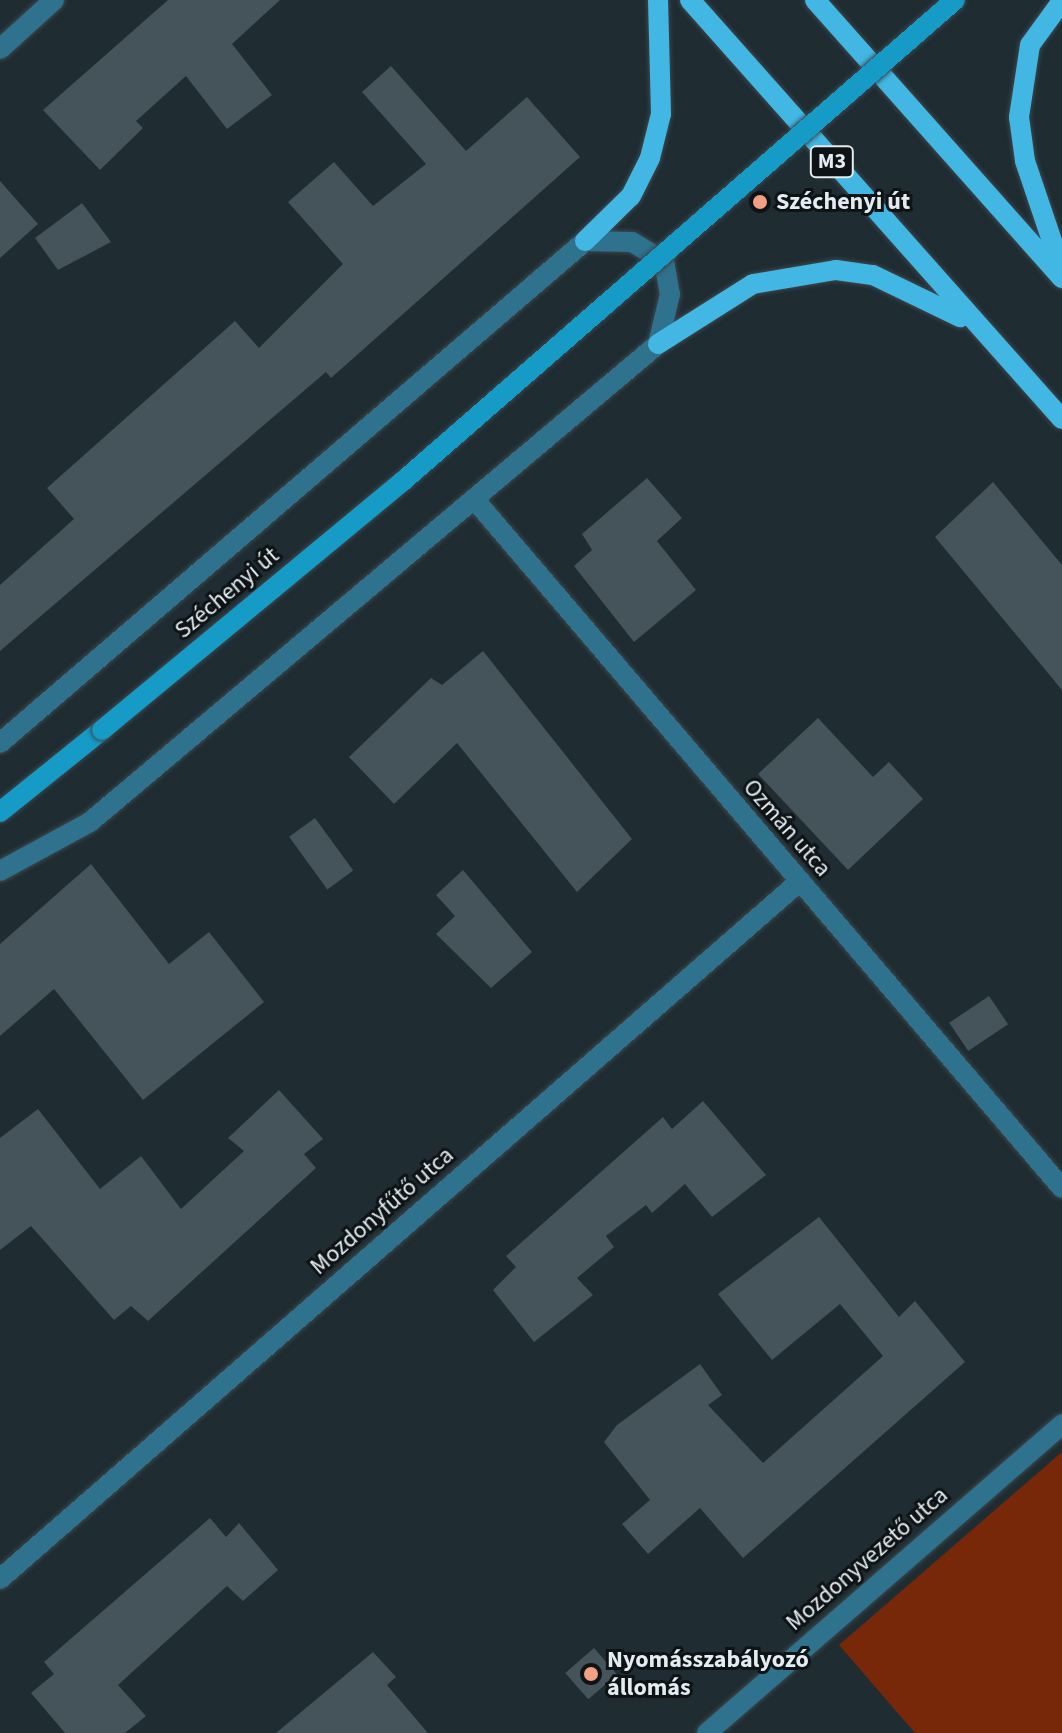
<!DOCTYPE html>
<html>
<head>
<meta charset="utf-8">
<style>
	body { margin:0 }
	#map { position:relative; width:1062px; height:1733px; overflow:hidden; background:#1f2c32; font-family:"Source Sans 3",sans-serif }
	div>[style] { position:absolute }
	.green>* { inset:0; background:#762808 }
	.building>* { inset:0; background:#45535a; transform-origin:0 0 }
	.roads { filter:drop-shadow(0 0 2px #3a474d) drop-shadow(0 0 2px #3a474d) }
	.street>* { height:20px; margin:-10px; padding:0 10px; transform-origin:10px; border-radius:10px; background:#2e728e }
	.secondary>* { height:20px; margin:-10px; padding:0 10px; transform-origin:10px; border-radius:10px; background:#169bc7 }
	.primary>* { height:20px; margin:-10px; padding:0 10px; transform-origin:10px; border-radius:10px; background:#42b7e4 }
	.bridges { filter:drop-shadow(0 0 2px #3a474d) drop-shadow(0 0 2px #3a474d) }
	.secondary-bridge>* { height:20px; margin:-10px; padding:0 10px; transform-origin:10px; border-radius:10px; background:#169bc7 }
	.dots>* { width:22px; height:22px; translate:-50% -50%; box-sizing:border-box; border:4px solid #0e1316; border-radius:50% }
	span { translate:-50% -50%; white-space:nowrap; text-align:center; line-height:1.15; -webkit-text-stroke:6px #0e1316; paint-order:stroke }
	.shield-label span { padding:2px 6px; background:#0e1316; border:2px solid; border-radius:6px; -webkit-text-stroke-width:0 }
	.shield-label { font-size:22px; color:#e3ecf0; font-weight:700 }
	.poi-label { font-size:24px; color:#e3ecf0; font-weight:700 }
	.left { translate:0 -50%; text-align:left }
	.street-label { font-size:24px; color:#e3ecf0 }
</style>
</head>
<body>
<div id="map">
	<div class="green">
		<i style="clip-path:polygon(1062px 1452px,1062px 1733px,915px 1733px,839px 1645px)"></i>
	</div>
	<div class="building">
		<i style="clip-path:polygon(168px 0,280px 0,232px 44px,272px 95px,227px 129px,186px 76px,136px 121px,143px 128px,100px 170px,43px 110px)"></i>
		<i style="clip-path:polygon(391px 66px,466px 151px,527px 97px,580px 157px,331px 378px,326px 372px,0 651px,0 585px,74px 519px,47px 488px,235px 321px,259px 348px,343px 264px,288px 202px,334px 162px,373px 206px,426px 164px,362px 92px)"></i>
		<i style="clip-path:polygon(0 181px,38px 224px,0 258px)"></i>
		<i style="clip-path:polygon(82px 203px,111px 242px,58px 270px,35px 238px)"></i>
		<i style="clip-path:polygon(647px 478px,682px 518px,657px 541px,696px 590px,634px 642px,574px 566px,592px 550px,582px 534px)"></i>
		<i style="clip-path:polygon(993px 482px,1062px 565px,1062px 690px,935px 537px)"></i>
		<i style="clip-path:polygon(483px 651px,632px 839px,577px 892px,457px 743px,394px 804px,349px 757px,431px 678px,442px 685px)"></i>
		<i style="clip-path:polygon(818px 718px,873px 777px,889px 762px,923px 799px,848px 870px,758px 774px)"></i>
		<i style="left:315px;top:818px;width:65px;height:32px;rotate:54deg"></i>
		<i style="clip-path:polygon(91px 864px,169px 964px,209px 932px,264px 1002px,143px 1100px,54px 989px,0 1036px,0 944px)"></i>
		<i style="clip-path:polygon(463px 870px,532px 952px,491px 988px,436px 934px,455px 916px,436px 895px)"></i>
		<i style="left:989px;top:996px;width:34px;height:48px;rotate:56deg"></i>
		<i style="clip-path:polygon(279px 1090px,323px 1139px,304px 1154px,316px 1168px,148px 1321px,131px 1306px,114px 1320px,31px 1226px,0 1250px,0 1138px,38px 1109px,100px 1189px,141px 1156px,181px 1209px,244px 1151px,228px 1138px)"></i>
		<i style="clip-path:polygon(703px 1101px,766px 1175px,712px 1217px,685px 1184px,652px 1213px,646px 1205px,606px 1236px,614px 1247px,577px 1278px,593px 1295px,534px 1342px,493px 1290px,516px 1267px,506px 1256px,663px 1117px,672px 1129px)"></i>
		<i style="clip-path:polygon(819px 1217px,899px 1317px,915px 1301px,965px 1362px,743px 1558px,700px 1508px,648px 1554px,622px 1524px,650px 1500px,604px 1442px,617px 1425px,700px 1364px,722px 1395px,708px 1405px,763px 1463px,883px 1356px,840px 1304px,772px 1360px,718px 1294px)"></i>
		<i style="clip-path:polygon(210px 1518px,226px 1537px,239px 1523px,278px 1570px,243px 1601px,227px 1586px,118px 1685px,146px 1716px,125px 1733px,65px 1733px,31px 1693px,54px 1674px,44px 1662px)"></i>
		<i style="left:594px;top:1648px;width:35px;height:38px;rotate:49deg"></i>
		<i style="clip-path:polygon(373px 1652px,396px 1677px,387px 1685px,428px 1733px,276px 1733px)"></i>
	</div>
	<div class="roads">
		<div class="street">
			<i style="left:0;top:49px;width:73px;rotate:-42.2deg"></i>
			<i style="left:475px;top:500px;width:904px;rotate:49.53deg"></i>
			<i style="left:0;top:743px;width:771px;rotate:-40.63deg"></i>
			<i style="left:585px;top:241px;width:47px;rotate:1.2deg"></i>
			<i style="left:632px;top:242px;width:37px;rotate:31deg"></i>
			<i style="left:664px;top:261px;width:34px;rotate:80deg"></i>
			<i style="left:670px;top:294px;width:51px;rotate:103.5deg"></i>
			<i style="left:658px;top:344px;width:742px;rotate:139.92deg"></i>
			<i style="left:90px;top:822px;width:102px;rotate:151.4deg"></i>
			<i style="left:0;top:1579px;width:1060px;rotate:-41.1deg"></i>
			<i style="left:707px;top:1733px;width:471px;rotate:-41deg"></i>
		</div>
		<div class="secondary">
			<i style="left:0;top:812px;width:131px;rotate:-38.8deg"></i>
		</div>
		<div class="primary">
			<i style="left:690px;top:0;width:560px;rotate:48.4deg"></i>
			<i style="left:815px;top:0;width:372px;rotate:48.4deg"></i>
			<i style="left:1062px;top:1px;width:54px;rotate:126deg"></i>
			<i style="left:1030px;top:45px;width:73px;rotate:98.7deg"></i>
			<i style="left:1019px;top:117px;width:44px;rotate:82.2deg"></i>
			<i style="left:1025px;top:161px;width:115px;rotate:71.3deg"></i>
			<i style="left:585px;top:241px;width:64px;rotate:-44.4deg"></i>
			<i style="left:631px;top:196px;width:42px;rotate:-63.4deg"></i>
			<i style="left:650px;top:158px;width:45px;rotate:-76deg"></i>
			<i style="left:661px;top:114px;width:114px;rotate:-91.5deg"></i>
			<i style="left:658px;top:344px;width:112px;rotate:-32.3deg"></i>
			<i style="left:753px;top:284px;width:84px;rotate:-9.6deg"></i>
			<i style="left:836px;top:270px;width:37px;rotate:8deg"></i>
			<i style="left:873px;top:275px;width:97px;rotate:25.8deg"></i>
		</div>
	</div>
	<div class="bridges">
		<div class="secondary-bridge">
			<i style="left:102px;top:730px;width:391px;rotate:-39.6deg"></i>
			<i style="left:403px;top:481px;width:732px;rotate:-41.07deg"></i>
		</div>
	</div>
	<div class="dots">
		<i style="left:760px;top:202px;background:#f39f83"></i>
		<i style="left:591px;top:1674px;background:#f39f83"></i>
	</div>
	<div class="shield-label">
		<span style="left:832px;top:162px">M3</span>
	</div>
	<div class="poi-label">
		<span class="left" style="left:776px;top:202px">Széchenyi út</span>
		<span class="left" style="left:607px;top:1674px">Nyomásszabályozó<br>állomás</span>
	</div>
	<div class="street-label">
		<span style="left:227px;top:593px;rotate:-40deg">Széchenyi út</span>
		<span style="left:787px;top:828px;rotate:49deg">Ozmán utca</span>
		<span style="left:382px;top:1211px;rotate:-41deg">Mozdonyfűtő utca</span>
		<span style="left:867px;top:1559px;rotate:-41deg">Mozdonyvezető utca</span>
	</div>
</div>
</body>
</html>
